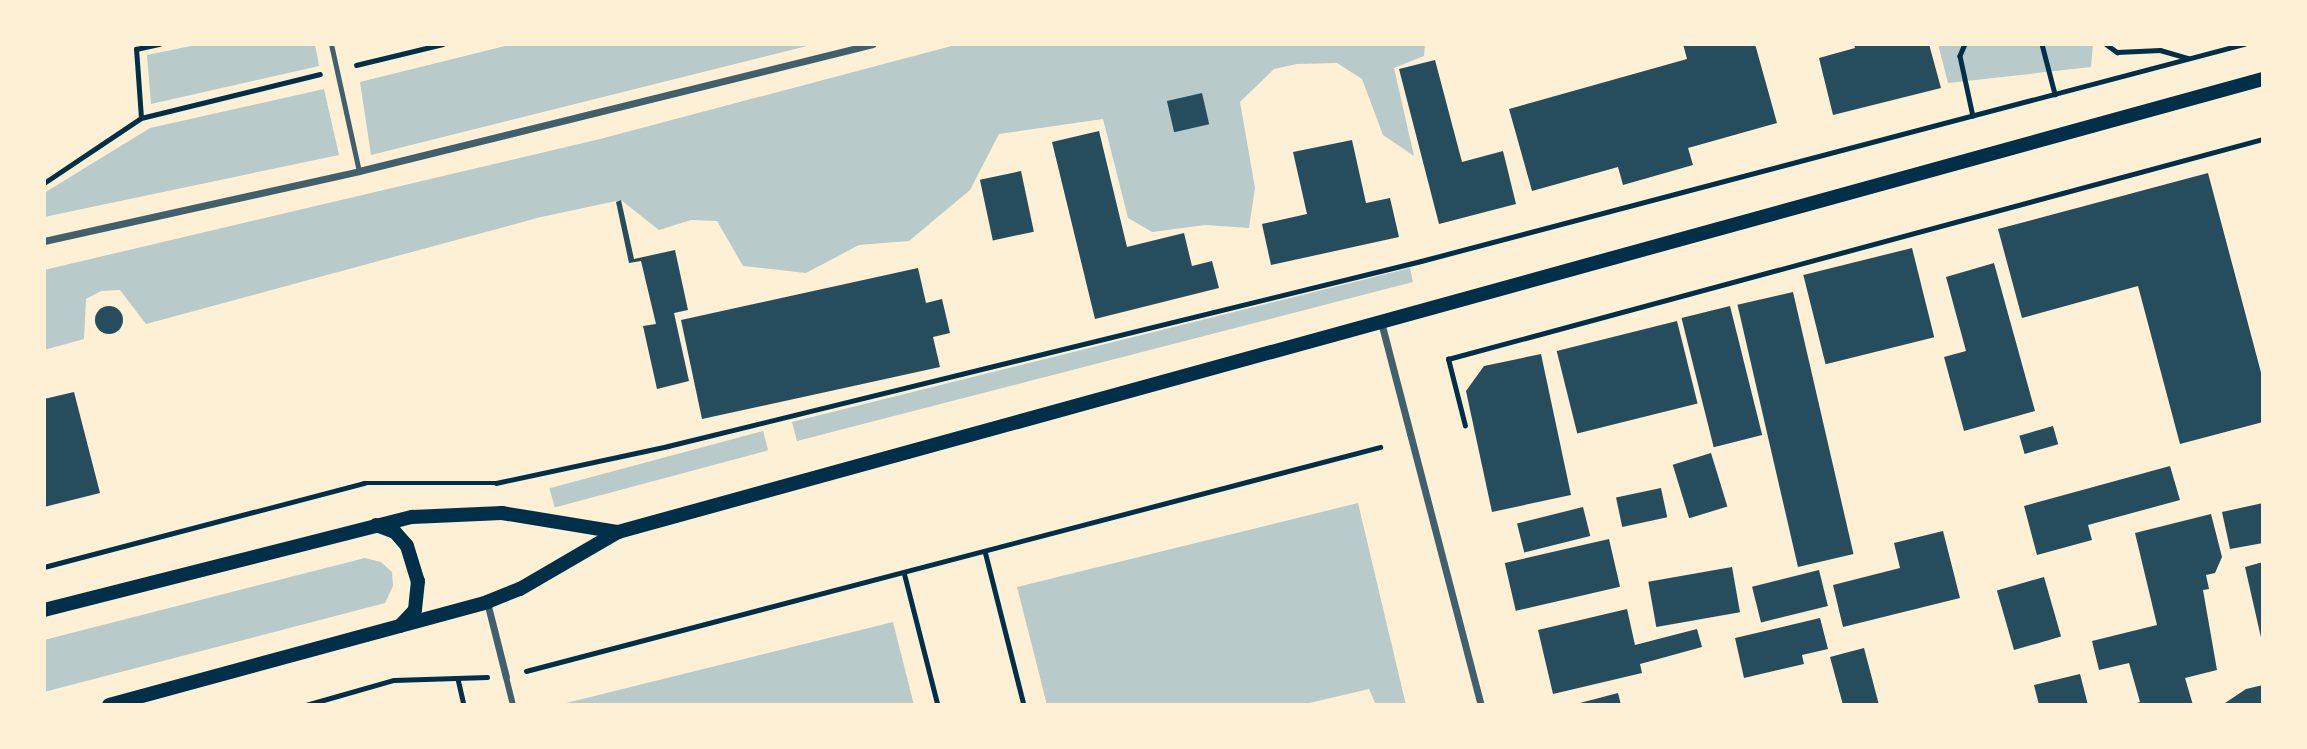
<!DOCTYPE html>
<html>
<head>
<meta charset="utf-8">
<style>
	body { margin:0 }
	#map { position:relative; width:2307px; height:749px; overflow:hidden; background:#fdf0d5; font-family:Inter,sans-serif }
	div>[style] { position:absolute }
	.green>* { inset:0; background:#b9caca; transform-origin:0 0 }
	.building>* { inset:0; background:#264d5e; transform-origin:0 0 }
	.round { border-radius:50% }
	.path>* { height:4.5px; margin:-2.25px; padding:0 2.25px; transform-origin:2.25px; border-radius:2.25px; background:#003049 }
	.service>* { height:5px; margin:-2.5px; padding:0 2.5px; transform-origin:2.5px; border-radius:2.5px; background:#3f606c }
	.pedestrian>* { height:6px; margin:-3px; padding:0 3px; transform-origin:3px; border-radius:3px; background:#3f606c }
	.minor>* { height:7px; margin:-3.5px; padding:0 3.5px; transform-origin:3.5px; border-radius:3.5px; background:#3f606c }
	.secondary>* { height:14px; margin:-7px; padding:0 7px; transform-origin:7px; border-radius:7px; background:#003049 }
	span { translate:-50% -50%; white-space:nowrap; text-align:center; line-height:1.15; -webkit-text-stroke:7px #fdf0d5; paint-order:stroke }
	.frame { position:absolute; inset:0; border:46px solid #fdf0d5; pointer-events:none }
</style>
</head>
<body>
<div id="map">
	<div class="green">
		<i style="clip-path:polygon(201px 44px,315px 44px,319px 66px,151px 104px,147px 55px)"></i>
		<i style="clip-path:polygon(513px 44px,815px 44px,371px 155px,360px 82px)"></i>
		<i style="clip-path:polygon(959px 44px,1425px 44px,1424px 56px,1394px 68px,1414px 156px,1383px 135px,1362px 79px,1337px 63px,1297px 64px,1274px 69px,1240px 102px,1255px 188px,1249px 228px,1205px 225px,1152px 232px,1128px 218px,1103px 119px,999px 134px,970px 190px,909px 241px,859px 245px,806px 273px,743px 266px,717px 221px,691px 220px,659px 230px,621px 200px,541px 217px,146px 324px,120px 290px,101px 291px,86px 299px,84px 339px,44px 350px,44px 270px,600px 139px)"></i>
		<i style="clip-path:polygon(1938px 44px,2093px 44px,2091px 67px,1948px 83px)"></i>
		<i style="clip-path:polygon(324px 89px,339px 155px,44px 217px,44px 193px,150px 128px)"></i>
		<i style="clip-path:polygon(1410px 268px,1413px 282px,797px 441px,792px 422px)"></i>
		<i style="left:763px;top:431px;width:20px;height:221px;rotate:75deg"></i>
		<i style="clip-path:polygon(1358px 503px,1406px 705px,1376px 705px,1369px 689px,1301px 705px,1047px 705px,1017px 587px)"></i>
		<i style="clip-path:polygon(365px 558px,381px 562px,392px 572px,393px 586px,385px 603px,44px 692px,44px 640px)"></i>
		<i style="clip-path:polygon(893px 622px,914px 705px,558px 705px)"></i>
	</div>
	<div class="building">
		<i style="clip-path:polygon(1683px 44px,1755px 44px,1777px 123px,1688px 148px,1693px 165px,1623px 185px,1618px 167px,1532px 191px,1509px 109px,1687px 59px)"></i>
		<i style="clip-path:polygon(1854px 44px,1929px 44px,1941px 88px,1833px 115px,1819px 58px,1855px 48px)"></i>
		<i style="clip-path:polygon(1435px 60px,1462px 162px,1503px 151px,1516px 204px,1439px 224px,1399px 69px)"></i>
		<i style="left:1202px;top:93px;width:32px;height:36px;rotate:77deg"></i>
		<i style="clip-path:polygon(1099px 131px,1127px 247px,1184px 233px,1192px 266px,1212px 261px,1219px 288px,1095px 319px,1052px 142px)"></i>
		<i style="clip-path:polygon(1352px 140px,1366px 203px,1390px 198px,1399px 237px,1271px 265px,1262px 224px,1307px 214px,1293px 152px)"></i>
		<i style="left:1021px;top:171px;width:62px;height:42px;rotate:78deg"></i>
		<i style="clip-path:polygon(2208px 173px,2263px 380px,2263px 422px,2180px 444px,2138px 286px,2022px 318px,1998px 229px)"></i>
		<i style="clip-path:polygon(621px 200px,634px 259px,675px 250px,688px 310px,674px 313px,689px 381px,657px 389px,643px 326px,656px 324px,641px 261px,629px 263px,616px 202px)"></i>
		<i style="left:1912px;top:248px;width:92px;height:112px;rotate:76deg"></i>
		<i style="clip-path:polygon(1994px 263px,2035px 411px,1964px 431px,1944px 357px,1966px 351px,1946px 277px)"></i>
		<i style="clip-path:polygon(918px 268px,926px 303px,942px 299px,950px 333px,933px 337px,940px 367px,702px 419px,681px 320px)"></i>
		<i style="left:1793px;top:292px;width:269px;height:57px;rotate:77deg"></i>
		<i style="left:1730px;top:306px;width:133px;height:50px;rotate:76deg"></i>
		<i class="round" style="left:95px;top:306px;width:28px;height:28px"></i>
		<i style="left:1677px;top:321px;width:85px;height:124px;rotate:76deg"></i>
		<i style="clip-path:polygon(1541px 354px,1571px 495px,1492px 512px,1466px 391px,1484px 366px)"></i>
		<i style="clip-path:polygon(74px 392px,100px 493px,44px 507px,44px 399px)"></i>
		<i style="left:2053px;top:426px;width:19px;height:35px;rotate:74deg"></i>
		<i style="left:1711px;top:453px;width:56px;height:40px;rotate:73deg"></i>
		<i style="clip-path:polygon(2170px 466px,2180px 500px,2088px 525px,2092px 540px,2037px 555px,2024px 506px)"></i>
		<i style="left:1661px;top:488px;width:30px;height:46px;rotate:78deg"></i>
		<i style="clip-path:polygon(2263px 503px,2263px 543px,2230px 549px,2222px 512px)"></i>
		<i style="left:1583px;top:507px;width:30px;height:68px;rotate:76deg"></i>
		<i style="clip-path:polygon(2211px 514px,2222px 557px,2215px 573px,2206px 575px,2209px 589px,2203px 590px,2217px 670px,2185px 678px,2193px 705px,2130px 705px,2140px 702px,2129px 663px,2099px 670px,2092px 641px,2157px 625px,2135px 533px)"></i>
		<i style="clip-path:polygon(1943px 531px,1960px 598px,1843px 627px,1833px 585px,1900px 568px,1894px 543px)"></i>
		<i style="left:1609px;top:539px;width:49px;height:107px;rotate:77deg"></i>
		<i style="clip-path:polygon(2263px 562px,2263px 642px,2262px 642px,2245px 567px)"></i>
		<i style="left:1732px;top:567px;width:46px;height:85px;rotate:80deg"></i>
		<i style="left:1819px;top:570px;width:37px;height:69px;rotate:76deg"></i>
		<i style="left:2044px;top:577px;width:62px;height:49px;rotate:74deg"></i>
		<i style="clip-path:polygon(1627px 609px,1635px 645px,1697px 629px,1702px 647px,1640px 664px,1642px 673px,1553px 694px,1538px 630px)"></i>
		<i style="clip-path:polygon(1820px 618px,1828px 649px,1802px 655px,1804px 664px,1744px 678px,1735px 638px)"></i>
		<i style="clip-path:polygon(1864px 648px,1879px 705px,1843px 705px,1830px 657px)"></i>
		<i style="clip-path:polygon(2080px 674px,2088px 705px,2039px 705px,2034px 685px)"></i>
		<i style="clip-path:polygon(2263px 685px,2263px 705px,2222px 705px,2246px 689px)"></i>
		<i style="clip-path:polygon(1618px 693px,1621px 705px,1576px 705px,1576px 704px)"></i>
	</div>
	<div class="path">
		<i style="left:1965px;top:44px;width:13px;rotate:113deg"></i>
		<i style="left:1960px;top:56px;width:61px;rotate:77.8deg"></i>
		<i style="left:2042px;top:44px;width:52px;rotate:75.4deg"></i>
		<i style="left:2106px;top:44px;width:14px;rotate:36deg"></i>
		<i style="left:2117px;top:52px;width:43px;rotate:-2.7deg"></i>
		<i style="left:2160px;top:50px;width:29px;rotate:16deg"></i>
		<i style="left:356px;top:65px;width:89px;rotate:-13.6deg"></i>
		<i style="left:141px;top:118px;width:184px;rotate:-13.8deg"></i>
		<i style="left:44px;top:183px;width:117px;rotate:-33.8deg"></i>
		<i style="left:141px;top:118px;width:69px;rotate:-94.1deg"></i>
		<i style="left:136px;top:49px;width:24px;rotate:-12deg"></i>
		<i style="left:1465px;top:426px;width:69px;rotate:-104.2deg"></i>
		<i style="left:1448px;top:359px;width:844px;rotate:-15.11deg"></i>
		<i style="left:985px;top:551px;width:159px;rotate:75.8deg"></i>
		<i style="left:44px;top:567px;width:331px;rotate:-14.7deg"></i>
		<i style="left:364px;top:483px;width:132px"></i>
		<i style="left:496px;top:483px;width:176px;rotate:-12.1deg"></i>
		<i style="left:668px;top:446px;width:775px;rotate:-13.8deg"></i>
		<i style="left:1421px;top:261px;width:851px;rotate:-14.77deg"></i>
		<i style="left:904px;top:572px;width:137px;rotate:75.7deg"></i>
		<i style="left:526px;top:671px;width:883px;rotate:-14.7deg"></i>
		<i style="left:458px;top:679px;width:27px;rotate:77deg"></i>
		<i style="left:306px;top:705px;width:91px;rotate:-15.9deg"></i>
		<i style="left:394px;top:680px;width:93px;rotate:-1.8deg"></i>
	</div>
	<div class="service">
		<i style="left:331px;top:44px;width:130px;rotate:77.6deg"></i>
	</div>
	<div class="pedestrian">
		<i style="left:506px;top:677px;width:29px;rotate:76deg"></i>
	</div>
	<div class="minor">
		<i style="left:44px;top:241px;width:323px;rotate:-12.5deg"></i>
		<i style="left:359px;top:171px;width:529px;rotate:-13.88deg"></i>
		<i style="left:1381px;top:322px;width:396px;rotate:75.4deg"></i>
		<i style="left:487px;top:602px;width:77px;rotate:75.8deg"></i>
	</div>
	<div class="secondary">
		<i style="left:376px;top:525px;width:20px;rotate:20deg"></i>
		<i style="left:395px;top:532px;width:18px;rotate:49deg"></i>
		<i style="left:407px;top:546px;width:37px;rotate:73deg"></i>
		<i style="left:418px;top:581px;width:29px;rotate:96deg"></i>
		<i style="left:415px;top:610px;width:22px;rotate:133deg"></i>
		<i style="left:44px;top:610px;width:380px;rotate:-14.2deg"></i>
		<i style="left:412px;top:517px;width:90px;rotate:-2.5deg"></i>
		<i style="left:502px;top:513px;width:118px;rotate:9.3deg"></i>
		<i style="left:109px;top:705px;width:392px;rotate:-15.2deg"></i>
		<i style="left:487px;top:602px;width:35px;rotate:-22deg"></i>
		<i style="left:520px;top:589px;width:113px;rotate:-30.2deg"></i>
		<i style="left:618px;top:532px;width:1706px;rotate:-15.4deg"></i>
	</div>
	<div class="frame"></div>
</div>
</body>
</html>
